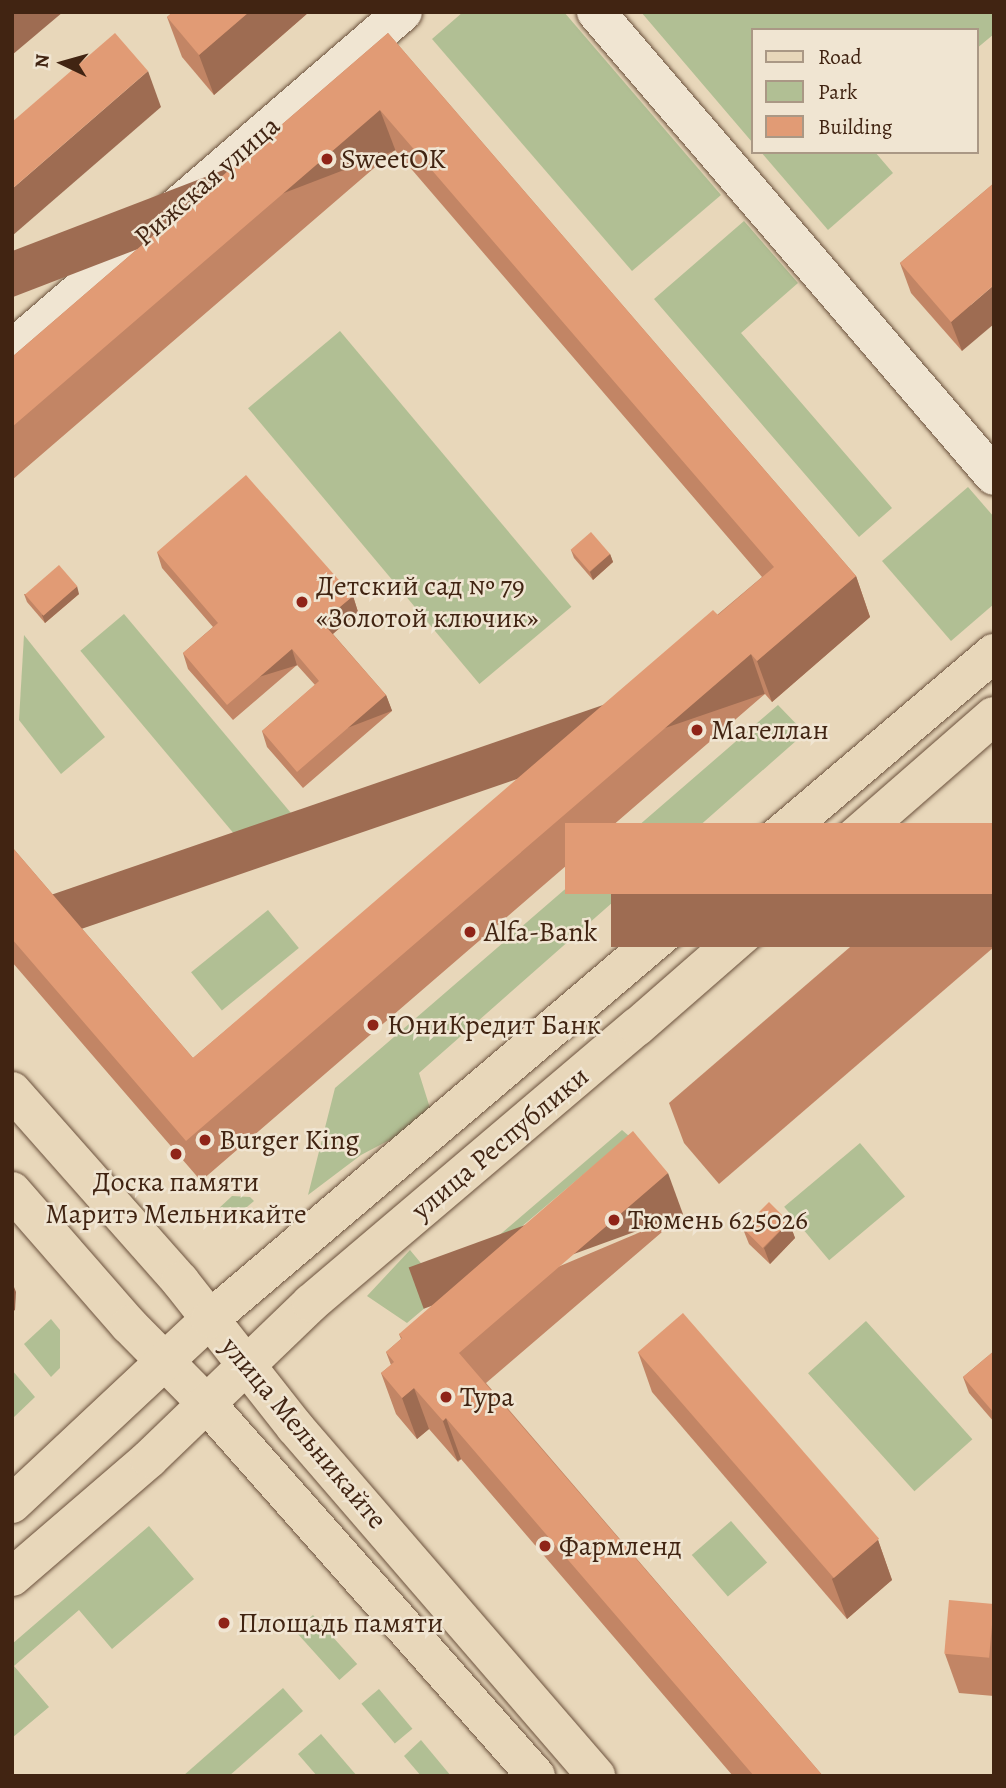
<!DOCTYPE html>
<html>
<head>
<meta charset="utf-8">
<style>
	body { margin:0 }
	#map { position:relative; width:1006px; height:1788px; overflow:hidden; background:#e8d7ba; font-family:Alegreya,serif }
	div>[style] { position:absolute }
	.green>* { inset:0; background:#b1bf94; transform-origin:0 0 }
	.roads { filter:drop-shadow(0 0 2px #6b513c) drop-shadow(0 0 2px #6b513c) }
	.minor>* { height:38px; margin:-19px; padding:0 19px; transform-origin:19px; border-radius:19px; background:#f0e5d2 }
	.major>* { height:38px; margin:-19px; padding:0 19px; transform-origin:19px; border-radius:19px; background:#e8d7ba }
	.wall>* { inset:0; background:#c28565 }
	.shaded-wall>* { inset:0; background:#9e6c52; transform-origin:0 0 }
	.building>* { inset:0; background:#e19b75; transform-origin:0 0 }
	.dots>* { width:19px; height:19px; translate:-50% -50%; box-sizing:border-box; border:4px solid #f0e5d2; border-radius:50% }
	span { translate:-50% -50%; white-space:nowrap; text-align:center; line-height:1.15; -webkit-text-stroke:5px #f0e5d2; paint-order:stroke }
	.poi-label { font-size:28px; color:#412412 }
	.left { translate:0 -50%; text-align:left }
	.street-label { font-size:28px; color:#412412 }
	.frame { position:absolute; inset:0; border:14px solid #412412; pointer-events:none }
	.legend { position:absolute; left:751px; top:28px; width:228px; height:126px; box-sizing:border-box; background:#f0e5d2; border:2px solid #aa9885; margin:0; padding:9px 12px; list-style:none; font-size:21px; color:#412412 }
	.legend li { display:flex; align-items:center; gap:14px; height:35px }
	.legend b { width:35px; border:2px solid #aa9885 }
	.north { position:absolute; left:28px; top:28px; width:70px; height:70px; -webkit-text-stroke:5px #f0e5d2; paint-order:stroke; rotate:275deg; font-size:19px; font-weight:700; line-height:28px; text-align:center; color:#412412 }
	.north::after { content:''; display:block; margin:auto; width:24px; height:32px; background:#412412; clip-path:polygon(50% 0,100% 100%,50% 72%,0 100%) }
</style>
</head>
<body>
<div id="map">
	<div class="green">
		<i style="clip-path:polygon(463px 12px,564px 12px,721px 195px,632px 271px,432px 39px)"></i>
		<i style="clip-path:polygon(641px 12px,994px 12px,994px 34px,976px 49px,976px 30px,752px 30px,752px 142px)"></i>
		<i style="clip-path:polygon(761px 152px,875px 152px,893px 173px,828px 230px)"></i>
		<i style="clip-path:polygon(744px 221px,798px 283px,741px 333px,892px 508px,859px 537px,654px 299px)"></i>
		<i style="left:340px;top:331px;width:360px;height:120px;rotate:50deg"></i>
		<i style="clip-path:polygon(968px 487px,994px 517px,994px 604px,951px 641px,882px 561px)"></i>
		<i style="left:124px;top:614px;width:279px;height:57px;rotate:50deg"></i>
		<i style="clip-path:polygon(24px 635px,105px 737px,61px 774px,19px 720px)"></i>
		<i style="clip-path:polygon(778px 705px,805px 733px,419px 1073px,430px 1108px,399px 1135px,361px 1155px,308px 1195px,335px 1088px)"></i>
		<i style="left:916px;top:834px;width:39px;height:102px;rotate:48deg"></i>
		<i style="left:268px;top:910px;width:49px;height:99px;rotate:51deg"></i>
		<i style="clip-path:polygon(622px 1130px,629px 1136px,407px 1323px,367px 1296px,410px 1250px,440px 1286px)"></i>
		<i style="left:860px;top:1143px;width:70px;height:99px;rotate:50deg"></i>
		<i style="clip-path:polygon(232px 1196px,250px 1197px,254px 1201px,228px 1223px,216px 1211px)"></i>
		<i style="clip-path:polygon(51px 1319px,60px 1330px,60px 1368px,51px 1377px,24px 1344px)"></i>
		<i style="left:866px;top:1321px;width:159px;height:78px;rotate:48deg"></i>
		<i style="clip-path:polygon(12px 1370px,35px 1397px,12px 1419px)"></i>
		<i style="left:731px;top:1521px;width:55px;height:52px;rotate:49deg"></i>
		<i style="clip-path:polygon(149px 1526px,194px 1579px,112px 1649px,79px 1610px,14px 1666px,49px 1707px,12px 1738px,12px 1644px)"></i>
		<i style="left:313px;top:1615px;width:66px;height:24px;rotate:48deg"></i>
		<i style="clip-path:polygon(283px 1688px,303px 1711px,229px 1776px,183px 1776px)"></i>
		<i style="left:379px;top:1689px;width:52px;height:23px;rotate:50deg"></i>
		<i style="clip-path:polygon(321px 1734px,357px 1776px,317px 1776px,298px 1754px)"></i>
		<i style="clip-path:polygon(421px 1740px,451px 1776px,421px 1776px,404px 1756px)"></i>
	</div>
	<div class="roads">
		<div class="minor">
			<i style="left:596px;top:12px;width:611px;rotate:49.38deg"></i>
			<i style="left:12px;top:349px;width:516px;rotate:-40.76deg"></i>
		</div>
		<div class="major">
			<i style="left:12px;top:1091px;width:254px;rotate:48.5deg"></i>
			<i style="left:180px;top:1281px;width:186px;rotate:51.8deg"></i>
			<i style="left:295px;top:1427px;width:461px;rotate:49.2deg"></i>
			<i style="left:12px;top:1191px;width:178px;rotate:48.9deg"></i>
			<i style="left:129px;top:1325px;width:110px;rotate:45.4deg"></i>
			<i style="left:206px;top:1403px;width:498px;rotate:48.5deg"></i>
			<i style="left:12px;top:1504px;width:271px;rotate:-43.1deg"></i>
			<i style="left:210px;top:1319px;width:1029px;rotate:-40.35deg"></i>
			<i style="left:12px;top:1577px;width:181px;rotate:-40.7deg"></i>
			<i style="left:149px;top:1459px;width:225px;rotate:-43.9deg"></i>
			<i style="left:311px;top:1303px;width:427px;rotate:-40.3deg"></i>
			<i style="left:637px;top:1027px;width:473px;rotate:-41.1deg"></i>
		</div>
	</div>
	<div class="wall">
		<i style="clip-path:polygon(173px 12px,309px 12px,214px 95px,182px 57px,167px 17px)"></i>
		<i style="clip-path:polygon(388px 33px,856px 576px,870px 617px,772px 702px,765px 694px,201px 1181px,12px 962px,12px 847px,193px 1058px,762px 577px,395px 150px,12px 480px,12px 357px)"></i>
		<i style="clip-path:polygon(994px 183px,962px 351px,911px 293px,900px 263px)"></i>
		<i style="clip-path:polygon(571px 550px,610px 554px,613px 562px,593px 580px,574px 558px)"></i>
		<i style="clip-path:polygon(157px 552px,353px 596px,358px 612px,333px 634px,386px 695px,392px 711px,303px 788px,267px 747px,262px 731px,315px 685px,297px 665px,233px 720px,188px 669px,183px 653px,213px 627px,162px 568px)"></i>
		<i style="clip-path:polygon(24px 594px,79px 594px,45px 623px,27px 602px)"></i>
		<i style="clip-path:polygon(994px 823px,994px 947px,719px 1184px,684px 1143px,669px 1103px)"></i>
		<i style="clip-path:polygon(683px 1214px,486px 1383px,823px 1776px,733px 1776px,461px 1459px,458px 1462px,429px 1429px,417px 1439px,396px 1414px,381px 1373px,391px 1365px,386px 1352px,401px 1339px,399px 1334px)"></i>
		<i style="clip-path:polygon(789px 1222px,795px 1238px,770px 1264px,749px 1244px,743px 1229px)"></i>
		<i style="clip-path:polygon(994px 1351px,994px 1422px,969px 1393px,963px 1377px)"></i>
		<i style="clip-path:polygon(638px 1352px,878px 1540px,892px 1580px,847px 1619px,652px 1392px)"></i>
		<i style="clip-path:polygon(994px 1604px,994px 1696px,959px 1693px,945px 1654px)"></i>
	</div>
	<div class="shaded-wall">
		<i style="clip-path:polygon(12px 12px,63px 12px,12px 55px)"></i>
		<i style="clip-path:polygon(249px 12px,309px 12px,214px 95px,199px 55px)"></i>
		<i style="clip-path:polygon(148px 71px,161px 107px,12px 236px,12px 189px)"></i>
		<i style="left:380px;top:110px;width:43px;height:486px;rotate:69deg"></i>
		<i style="clip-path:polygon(994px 285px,994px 324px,962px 351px,951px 322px)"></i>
		<i style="clip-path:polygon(610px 554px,613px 562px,593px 580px,590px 572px)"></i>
		<i style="clip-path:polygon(856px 576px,870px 617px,772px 702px,757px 661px)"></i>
		<i style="clip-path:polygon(77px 586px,79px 594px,45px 623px,42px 615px)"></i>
		<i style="clip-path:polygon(353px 596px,358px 612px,328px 638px,322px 622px)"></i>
		<i style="left:292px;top:649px;width:17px;height:86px;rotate:73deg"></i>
		<i style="left:751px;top:654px;width:42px;height:746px;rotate:71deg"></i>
		<i style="left:386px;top:695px;width:17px;height:118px;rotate:69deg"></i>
		<i style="left:994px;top:894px;width:53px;height:383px;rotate:90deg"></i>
		<i style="left:668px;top:1173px;width:44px;height:276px;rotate:70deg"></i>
		<i style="clip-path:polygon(789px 1222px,795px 1238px,770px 1264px,764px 1248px)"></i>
		<i style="clip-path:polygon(12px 1282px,16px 1292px,15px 1310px,12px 1312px)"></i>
		<i style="clip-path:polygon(414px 1388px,429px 1429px,417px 1439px,402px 1398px)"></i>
		<i style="left:446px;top:1418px;width:44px;height:4px;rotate:70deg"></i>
		<i style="clip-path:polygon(878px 1540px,892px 1580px,847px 1619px,832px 1579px)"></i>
	</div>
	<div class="building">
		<i style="clip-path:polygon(173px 12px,249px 12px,199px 55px,167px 17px)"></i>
		<i style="clip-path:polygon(115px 33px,148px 71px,12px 189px,12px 122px)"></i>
		<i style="clip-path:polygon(388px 33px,856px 576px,757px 661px,751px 654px,186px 1141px,12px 939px,12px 847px,193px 1058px,713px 610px,718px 615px,774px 567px,380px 110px,12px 427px,12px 357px)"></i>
		<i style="clip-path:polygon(994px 183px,994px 285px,951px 322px,900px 263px)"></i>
		<i style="clip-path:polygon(246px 475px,353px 596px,322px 622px,386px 695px,297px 772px,262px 731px,319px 681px,292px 649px,227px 705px,183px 653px,218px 623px,157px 552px)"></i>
		<i style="left:591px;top:532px;width:29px;height:27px;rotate:49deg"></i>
		<i style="left:59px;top:565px;width:28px;height:45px;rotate:49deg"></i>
		<i style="left:994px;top:823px;width:71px;height:429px;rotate:90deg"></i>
		<i style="clip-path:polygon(633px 1131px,668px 1173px,459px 1353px,823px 1776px,754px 1776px,446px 1418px,443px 1421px,414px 1388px,402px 1398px,381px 1373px,394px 1362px,386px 1352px,402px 1338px,399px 1334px)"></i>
		<i style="left:769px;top:1202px;width:28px;height:37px;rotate:45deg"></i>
		<i style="left:683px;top:1313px;width:299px;height:60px;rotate:49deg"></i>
		<i style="clip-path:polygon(994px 1351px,994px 1413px,963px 1377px)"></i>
		<i style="left:949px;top:1600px;width:45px;height:54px;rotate:5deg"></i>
	</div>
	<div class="dots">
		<i style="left:327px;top:159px;background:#8f2418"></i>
		<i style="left:302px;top:602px;background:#8f2418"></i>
		<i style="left:697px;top:730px;background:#8f2418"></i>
		<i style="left:470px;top:932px;background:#8f2418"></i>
		<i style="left:373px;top:1025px;background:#8f2418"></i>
		<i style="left:205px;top:1140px;background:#8f2418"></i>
		<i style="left:176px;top:1154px;background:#8f2418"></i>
		<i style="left:614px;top:1220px;background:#8f2418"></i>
		<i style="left:446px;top:1397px;background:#8f2418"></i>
		<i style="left:545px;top:1546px;background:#8f2418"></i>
		<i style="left:224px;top:1623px;background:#8f2418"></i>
	</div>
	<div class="poi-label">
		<span class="left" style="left:341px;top:159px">SweetOK</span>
		<span class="left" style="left:316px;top:602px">Детский сад № 79<br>«Золотой ключик»</span>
		<span class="left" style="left:711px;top:730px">Магеллан</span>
		<span class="left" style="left:484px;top:932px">Alfa-Bank</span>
		<span class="left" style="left:387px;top:1025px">ЮниКредит Банк</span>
		<span class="left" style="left:219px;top:1140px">Burger King</span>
		<span style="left:176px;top:1198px">Доска памяти<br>Маритэ Мельникайте</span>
		<span class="left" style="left:628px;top:1220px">Тюмень 625026</span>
		<span class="left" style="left:460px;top:1397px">Тура</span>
		<span class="left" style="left:559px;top:1546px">Фармленд</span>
		<span class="left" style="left:238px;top:1623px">Площадь памяти</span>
	</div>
	<div class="street-label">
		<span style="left:207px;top:181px;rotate:-41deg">Рижская улица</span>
		<span style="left:500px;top:1143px;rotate:-40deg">улица Республики</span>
		<span style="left:304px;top:1433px;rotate:50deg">улица Мельникайте</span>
	</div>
	<div class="frame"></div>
	<ul class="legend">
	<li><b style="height:9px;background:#e8d7ba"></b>Road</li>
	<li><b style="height:19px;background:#b1bf94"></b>Park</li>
	<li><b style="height:19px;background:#e19b75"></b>Building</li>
	</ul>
	<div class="north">N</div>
</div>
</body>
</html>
